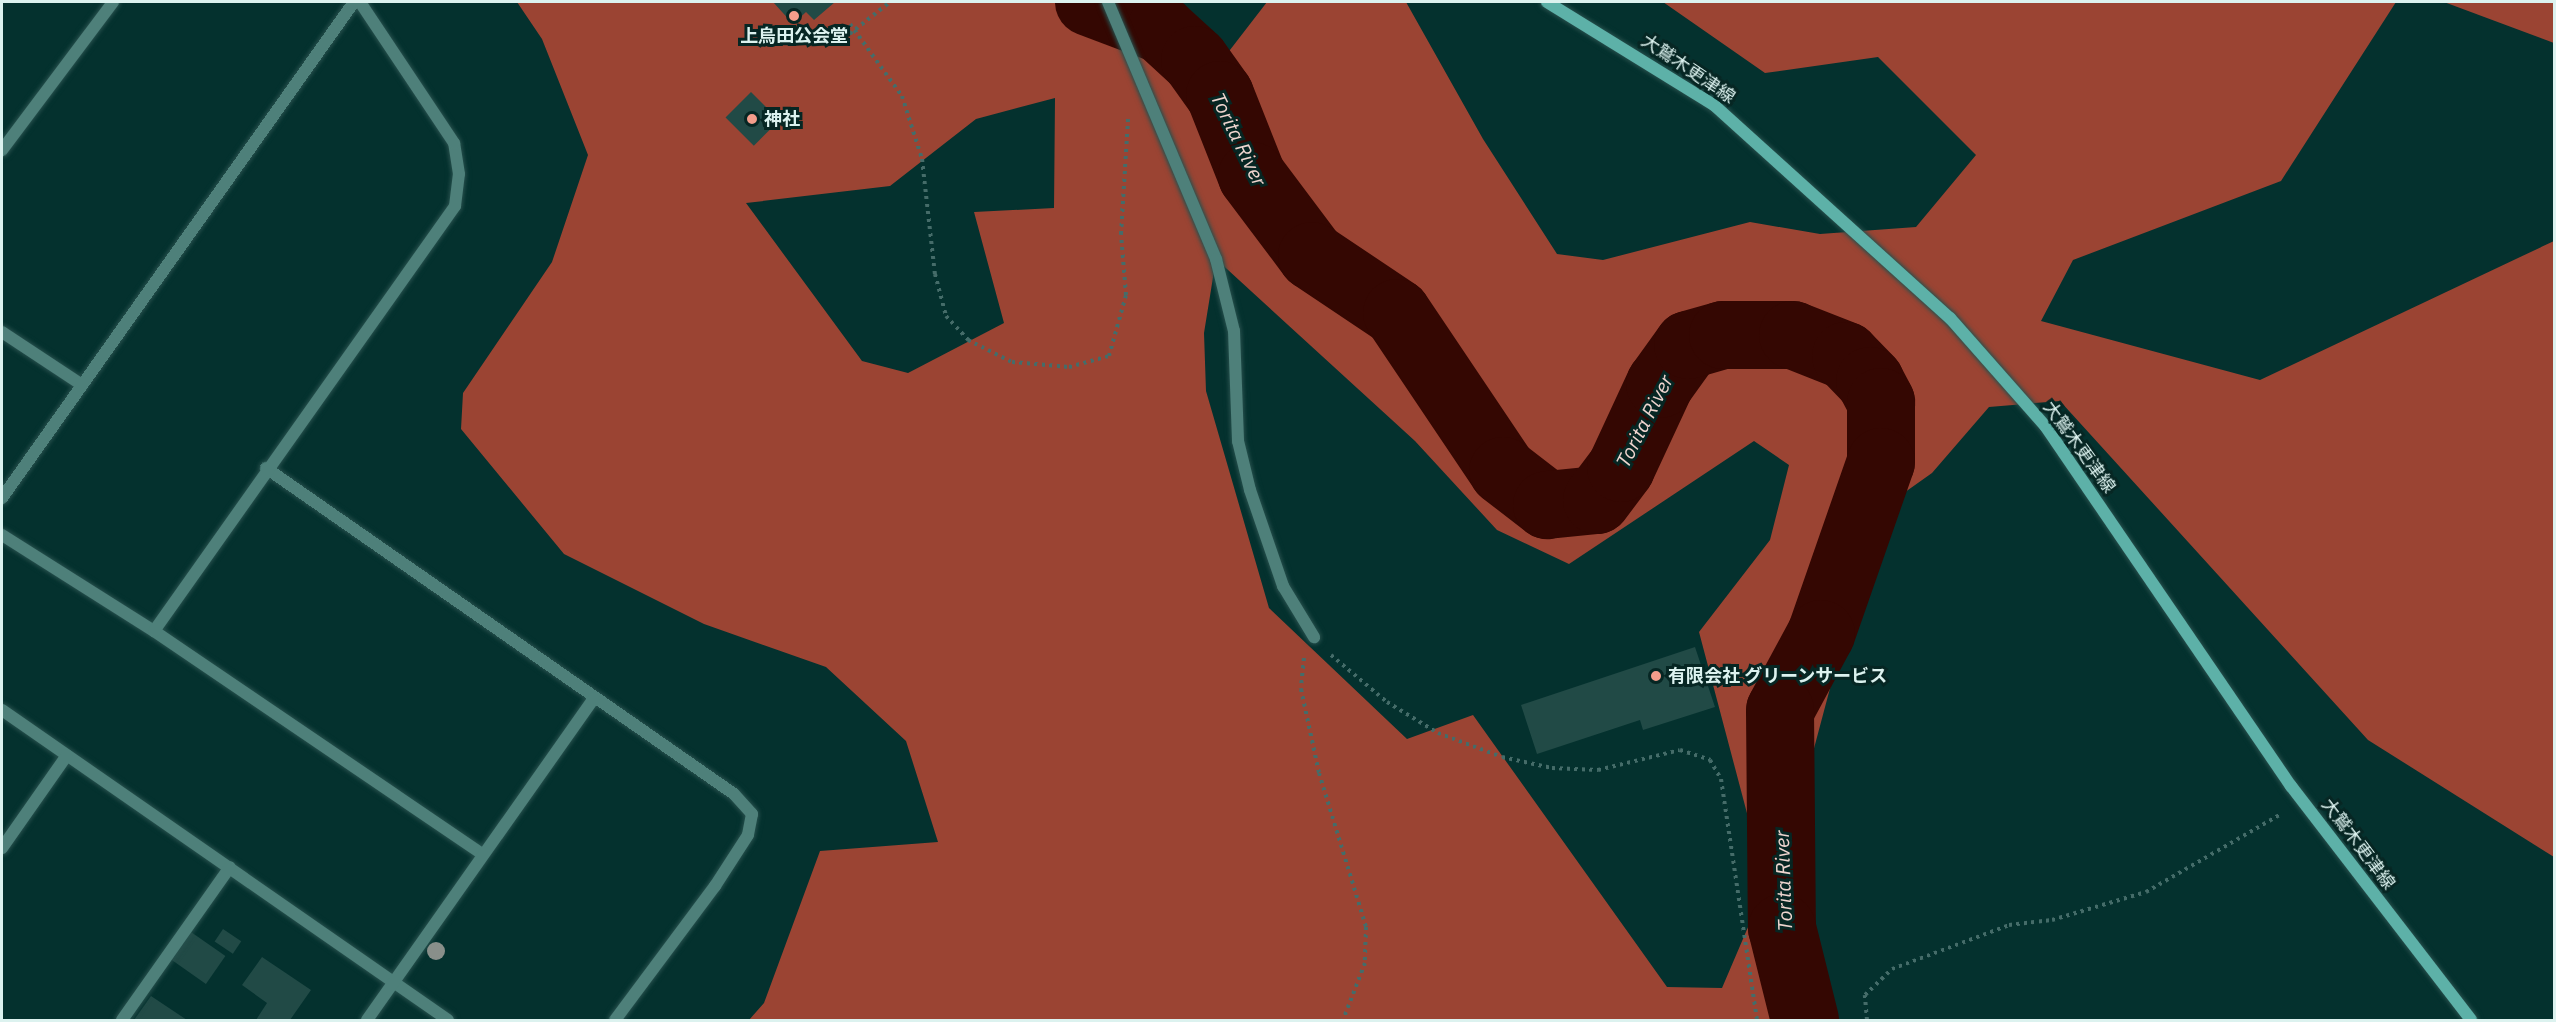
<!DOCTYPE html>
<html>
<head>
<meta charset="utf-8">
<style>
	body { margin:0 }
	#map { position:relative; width:2556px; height:1022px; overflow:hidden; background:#04312e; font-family:"IBM Plex Sans","Noto Sans JP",sans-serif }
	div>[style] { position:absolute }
	.forest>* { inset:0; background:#9b4433 }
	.river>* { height:68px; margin:-34px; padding:0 34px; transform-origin:34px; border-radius:34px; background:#340702 }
	.building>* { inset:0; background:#214a46; transform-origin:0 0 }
	.path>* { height:4px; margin-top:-2px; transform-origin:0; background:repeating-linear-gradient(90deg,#456c69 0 3px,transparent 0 7.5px) }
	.roads { filter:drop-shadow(0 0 2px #27504d) drop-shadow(0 0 2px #27504d) }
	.minor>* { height:12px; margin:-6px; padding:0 6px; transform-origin:6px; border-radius:6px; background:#4e807a }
	.secondary>* { height:12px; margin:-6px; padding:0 6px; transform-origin:6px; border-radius:6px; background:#5db1a8 }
	.trees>* { width:18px; height:18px; margin:-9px; border-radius:50%; background:#898f8a }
	.dots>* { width:16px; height:16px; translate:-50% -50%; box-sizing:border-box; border:3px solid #062623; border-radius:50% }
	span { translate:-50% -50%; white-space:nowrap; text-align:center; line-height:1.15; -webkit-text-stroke:6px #062623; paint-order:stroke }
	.poi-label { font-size:18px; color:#dcf2ef; font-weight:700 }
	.left { translate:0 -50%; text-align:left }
	.street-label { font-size:18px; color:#dcf2ef }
	.water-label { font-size:20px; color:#efd5cf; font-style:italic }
	.frame { position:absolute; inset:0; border:3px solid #dcf2ef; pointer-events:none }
</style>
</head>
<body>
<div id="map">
	<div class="forest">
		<i style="clip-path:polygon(evenodd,517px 2px,1120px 2px,1223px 59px,1267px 2px,1406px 2px,1483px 139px,1557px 254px,1603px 260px,1750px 222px,1820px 234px,1916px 227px,1976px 155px,1878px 57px,1765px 73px,1663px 2px,2396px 2px,2281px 181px,2073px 260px,2041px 321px,2260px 380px,2554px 241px,2554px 857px,2368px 740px,2060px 401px,1989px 407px,1932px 473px,1877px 512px,1792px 831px,1816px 995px,1825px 1020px,749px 1020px,764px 1003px,820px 851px,938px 842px,906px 741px,826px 667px,704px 624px,564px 554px,461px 429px,463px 393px,552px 262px,588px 155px,542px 39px,517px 2px,1055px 98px,1054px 208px,974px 212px,1004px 323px,908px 373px,862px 361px,746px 203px,890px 186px,976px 119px,1055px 98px,517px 2px,1216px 259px,1415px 441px,1497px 530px,1569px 564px,1754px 441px,1789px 465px,1770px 540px,1699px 632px,1766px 885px,1722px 988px,1667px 987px,1473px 715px,1407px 739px,1269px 608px,1206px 391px,1204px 333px,1216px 259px)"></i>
		<i style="clip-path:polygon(2444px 2px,2554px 2px,2554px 43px)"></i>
	</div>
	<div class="river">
		<i style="left:1089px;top:2px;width:77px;rotate:20.6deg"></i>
		<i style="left:1161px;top:29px;width:46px;rotate:42.4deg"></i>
		<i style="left:1195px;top:60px;width:43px;rotate:54.5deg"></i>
		<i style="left:1220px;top:95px;width:87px;rotate:68.4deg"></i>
		<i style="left:1252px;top:176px;width:100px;rotate:53.1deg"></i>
		<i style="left:1312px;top:256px;width:102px;rotate:33.8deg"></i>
		<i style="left:1397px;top:313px;width:190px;rotate:56.1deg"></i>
		<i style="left:1503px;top:471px;width:56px;rotate:37.7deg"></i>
		<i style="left:1547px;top:505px;width:50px;rotate:-5.7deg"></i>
		<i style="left:1597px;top:500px;width:40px;rotate:-53deg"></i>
		<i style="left:1621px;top:468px;width:93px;rotate:-65.1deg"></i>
		<i style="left:1660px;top:384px;width:48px;rotate:-54.3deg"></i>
		<i style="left:1688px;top:345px;width:36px;rotate:-16deg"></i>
		<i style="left:1723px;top:335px;width:70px"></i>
		<i style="left:1793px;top:335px;width:57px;rotate:21.6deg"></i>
		<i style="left:1846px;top:356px;width:35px;rotate:46deg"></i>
		<i style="left:1870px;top:381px;width:24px;rotate:62deg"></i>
		<i style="left:1881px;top:402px;width:60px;rotate:90deg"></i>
		<i style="left:1881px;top:462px;width:182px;rotate:109.2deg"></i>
		<i style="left:1821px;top:634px;width:86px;rotate:118.3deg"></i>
		<i style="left:1780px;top:710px;width:218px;rotate:89.5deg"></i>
		<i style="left:1782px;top:928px;width:95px;rotate:76deg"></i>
	</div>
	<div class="building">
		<i style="clip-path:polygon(773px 2px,835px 2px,814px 20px,806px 12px,793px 24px)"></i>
		<i style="left:751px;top:92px;width:40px;height:36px;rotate:45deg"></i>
		<i style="clip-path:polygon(1695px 647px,1715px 707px,1643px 730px,1640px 720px,1537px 754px,1521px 705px)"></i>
		<i style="left:223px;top:929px;width:22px;height:15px;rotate:34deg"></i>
		<i style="left:191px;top:932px;width:42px;height:34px;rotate:35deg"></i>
		<i style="clip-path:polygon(262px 957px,311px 990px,290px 1020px,256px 1020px,267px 1003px,242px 985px)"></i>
		<i style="clip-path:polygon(151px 996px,187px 1020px,134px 1020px)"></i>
	</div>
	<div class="path">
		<i style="left:850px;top:24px;width:89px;rotate:54.2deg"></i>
		<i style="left:902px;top:96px;width:66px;rotate:72.4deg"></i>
		<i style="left:922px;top:159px;width:116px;rotate:83.6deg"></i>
		<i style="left:935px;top:274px;width:43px;rotate:75.3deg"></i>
		<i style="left:946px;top:316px;width:33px;rotate:47deg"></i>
		<i style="left:968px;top:340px;width:49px;rotate:26.6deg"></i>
		<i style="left:1012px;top:362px;width:57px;rotate:5deg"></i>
		<i style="left:1069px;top:367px;width:41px;rotate:-15.4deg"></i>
		<i style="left:1109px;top:356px;width:63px;rotate:-74.4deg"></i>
		<i style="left:1126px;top:295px;width:61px;rotate:-94.7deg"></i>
		<i style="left:1121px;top:234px;width:115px;rotate:-86.5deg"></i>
		<i style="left:838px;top:43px;width:66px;rotate:-38.3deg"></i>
		<i style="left:1331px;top:655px;width:73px;rotate:40deg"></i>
		<i style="left:1387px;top:702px;width:60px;rotate:31.3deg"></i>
		<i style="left:1438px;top:733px;width:68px;rotate:20.6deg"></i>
		<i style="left:1502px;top:757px;width:51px;rotate:12.4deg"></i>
		<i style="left:1552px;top:768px;width:46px;rotate:2.5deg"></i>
		<i style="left:1598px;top:770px;width:84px;rotate:-13.7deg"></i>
		<i style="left:1680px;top:750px;width:32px;rotate:18deg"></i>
		<i style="left:1710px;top:760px;width:22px;rotate:60deg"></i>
		<i style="left:1721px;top:779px;width:244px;rotate:81.5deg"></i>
		<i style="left:1304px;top:658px;width:31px;rotate:96deg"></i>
		<i style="left:1301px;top:689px;width:86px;rotate:77.9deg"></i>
		<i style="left:1319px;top:773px;width:161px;rotate:73deg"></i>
		<i style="left:1366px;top:927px;width:36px;rotate:92deg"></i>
		<i style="left:1365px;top:963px;width:61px;rotate:111.1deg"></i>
		<i style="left:1867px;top:1020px;width:25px;rotate:-95deg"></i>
		<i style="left:1865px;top:995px;width:37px;rotate:-44deg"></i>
		<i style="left:1892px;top:969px;width:125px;rotate:-20.6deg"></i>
		<i style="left:2009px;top:925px;width:43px;rotate:-6.6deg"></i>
		<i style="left:2052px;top:920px;width:98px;rotate:-16.6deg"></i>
		<i style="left:2146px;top:892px;width:156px;rotate:-30deg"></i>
	</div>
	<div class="roads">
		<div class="minor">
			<i style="left:1108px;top:2px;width:279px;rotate:67.2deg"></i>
			<i style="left:1216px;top:259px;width:74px;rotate:76deg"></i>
			<i style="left:1234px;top:331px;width:110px;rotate:87.9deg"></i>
			<i style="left:1238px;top:441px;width:50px;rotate:76.2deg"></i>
			<i style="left:1250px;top:490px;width:102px;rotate:71deg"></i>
			<i style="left:1283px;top:586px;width:60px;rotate:58.7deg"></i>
			<i style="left:2px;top:150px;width:185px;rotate:-53.1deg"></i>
			<i style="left:2px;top:332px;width:96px;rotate:33.5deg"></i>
			<i style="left:266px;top:468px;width:570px;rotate:34.86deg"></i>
			<i style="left:734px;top:794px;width:27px;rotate:48deg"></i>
			<i style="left:752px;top:814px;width:21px;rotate:101deg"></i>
			<i style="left:748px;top:835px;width:61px;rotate:122.9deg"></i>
			<i style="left:715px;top:886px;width:167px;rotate:126.7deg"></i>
			<i style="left:2px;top:498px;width:608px;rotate:-54.64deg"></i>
			<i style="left:2px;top:535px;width:180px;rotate:32.3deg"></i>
			<i style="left:154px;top:631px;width:397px;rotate:34.2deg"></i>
			<i style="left:154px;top:631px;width:521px;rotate:-54.69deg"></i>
			<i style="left:455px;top:206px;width:32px;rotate:-83deg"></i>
			<i style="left:459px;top:174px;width:31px;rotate:-99deg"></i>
			<i style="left:454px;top:143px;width:169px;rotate:-123.7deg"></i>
			<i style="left:2px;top:710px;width:543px;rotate:34.8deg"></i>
			<i style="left:2px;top:848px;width:113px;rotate:-55deg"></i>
			<i style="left:122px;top:1020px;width:187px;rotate:-54.8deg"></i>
			<i style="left:367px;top:1020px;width:394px;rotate:-54.8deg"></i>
		</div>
		<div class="secondary">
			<i style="left:1547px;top:2px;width:196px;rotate:31.7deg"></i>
			<i style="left:1714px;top:105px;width:318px;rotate:42.1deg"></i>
			<i style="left:1950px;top:318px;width:145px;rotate:48.6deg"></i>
			<i style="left:2046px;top:427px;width:435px;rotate:55.7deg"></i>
			<i style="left:2291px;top:786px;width:295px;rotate:52.4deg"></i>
		</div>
	</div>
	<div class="trees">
		<i style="left:436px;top:951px"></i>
	</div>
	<div class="dots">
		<i style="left:794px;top:16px;background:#f49d8b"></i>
		<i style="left:752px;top:119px;background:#f49d8b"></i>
		<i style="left:1656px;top:676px;background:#f49d8b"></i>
	</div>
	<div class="poi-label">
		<span style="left:794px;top:36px">上烏田公会堂</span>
		<span class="left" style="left:764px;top:119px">神社</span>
		<span class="left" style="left:1668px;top:676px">有限会社 グリーンサービス</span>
	</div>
	<div class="street-label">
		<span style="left:1688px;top:69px;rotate:34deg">大鷲木更津線</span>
		<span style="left:2079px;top:447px;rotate:54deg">大鷲木更津線</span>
		<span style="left:2358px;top:844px;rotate:53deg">大鷲木更津線</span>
	</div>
	<div class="water-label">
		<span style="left:1239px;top:139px;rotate:64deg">Torita River</span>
		<span style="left:1644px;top:421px;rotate:-63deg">Torita River</span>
		<span style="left:1783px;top:881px;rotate:-92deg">Torita River</span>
	</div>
	<div class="frame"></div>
</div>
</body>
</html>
